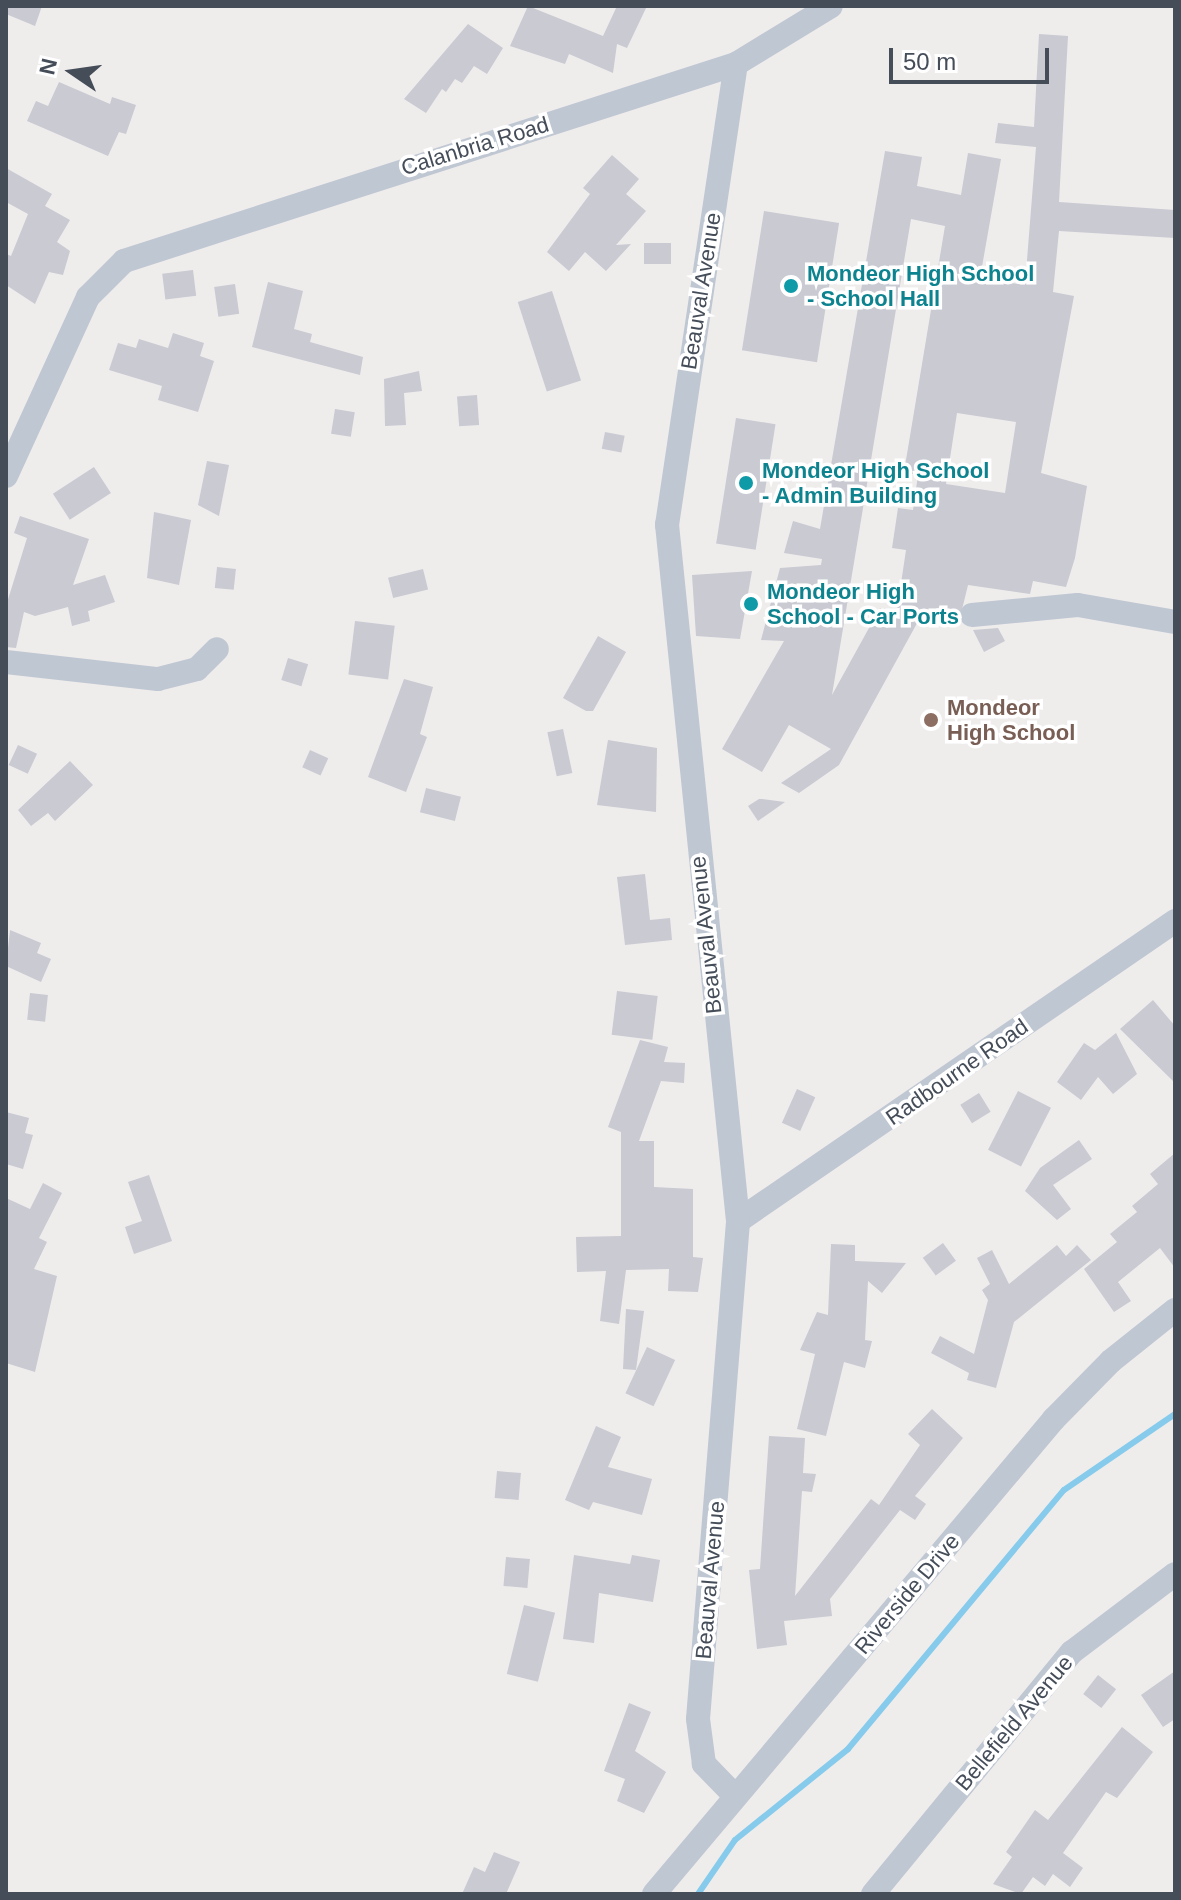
<!DOCTYPE html>
<html>
<head>
<meta charset="utf-8">
<style>
	body { margin:0 }
	#map { position:relative; width:1181px; height:1900px; overflow:hidden; background:#efecec; font-family:Arial,sans-serif }
	div>[style] { position:absolute }
	.stream>* { height:6px; margin:-3px; padding:0 3px; transform-origin:3px; border-radius:3px; background:#86cbeb }
	.building>* { inset:0; background:#c9cad2; transform-origin:0 0 }
	.minor>* { height:24px; margin:-12px; padding:0 12px; transform-origin:12px; border-radius:12px; background:#bfc7d2 }
	.dots>* { width:22px; height:22px; translate:-50% -50%; box-sizing:border-box; border:4px solid #fff; border-radius:50% }
	span { translate:-50% -50%; white-space:nowrap; text-align:center; line-height:1.15; -webkit-text-stroke:7px #fff; paint-order:stroke }
	.street-label { font-size:22px; color:#454d59 }
	.culture-label { font-size:22px; color:#0d838f; font-weight:700 }
	.left { translate:0 -50%; text-align:left }
	.education-label { font-size:22px; color:#785e54; font-weight:700 }
	.frame { position:absolute; inset:0; border:8px solid #454d59; pointer-events:none }
	.north { position:absolute; left:32px; top:32px; width:80px; height:80px; -webkit-text-stroke:6px #fff; paint-order:stroke; rotate:283deg; font-size:22px; font-weight:700; line-height:32px; text-align:center; color:#454d59 }
	.north::after { content:''; display:block; margin:auto; width:28px; height:36px; background:#454d59; clip-path:polygon(50% 0,100% 100%,50% 72%,0 100%) }
	.scale { position:absolute; left:889px; top:48px; width:160px; height:36px; box-sizing:border-box; border:4px solid #454d59; border-top:0; padding-left:10px; font-size:24px; line-height:28px; white-space:nowrap; color:#454d59; -webkit-text-stroke:6px #fff; paint-order:stroke }
</style>
</head>
<body>
<div id="map">
	<div class="stream">
		<i style="left:698px;top:1894px;width:65px;rotate:-55.6deg"></i>
		<i style="left:735px;top:1840px;width:145px;rotate:-38.8deg"></i>
		<i style="left:848px;top:1749px;width:337px;rotate:-50.2deg"></i>
		<i style="left:1064px;top:1490px;width:135px;rotate:-34.4deg"></i>
	</div>
	<div class="building">
		<i style="clip-path:polygon(6px 6px,42px 6px,35px 26px,6px 14px)"></i>
		<i style="clip-path:polygon(528px 6px,603px 36px,617px 6px,647px 6px,627px 48px,617px 44px,613px 73px,569px 54px,565px 64px,510px 46px)"></i>
		<i style="clip-path:polygon(468px 24px,503px 48px,487px 74px,474px 66px,462px 83px,455px 79px,446px 92px,442px 89px,426px 113px,404px 99px)"></i>
		<i style="clip-path:polygon(evenodd,1039px 34px,1068px 36px,1059px 202px,1175px 210px,1175px 238px,1059px 231px,1053px 292px,1074px 296px,1041px 473px,1087px 486px,1075px 558px,1066px 587px,1033px 581px,1030px 594px,968px 585px,959px 622px,921px 616px,839px 765px,799px 793px,781px 783px,831px 749px,789px 725px,762px 772px,722px 749px,784px 641px,761px 640px,780px 568px,821px 565px,822px 559px,784px 553px,793px 521px,820px 529px,885px 151px,922px 157px,917px 186px,961px 195px,968px 153px,1001px 159px,980px 278px,1025px 285px,1036px 147px,995px 143px,998px 123px,1034px 127px,1039px 34px,911px 219px,945px 226px,904px 472px,918px 475px,913px 510px,898px 508px,892px 548px,906px 550px,896px 617px,880px 608px,832px 695px,911px 219px,1039px 34px,957px 413px,1016px 422px,1005px 493px,946px 484px,957px 413px)"></i>
		<i style="clip-path:polygon(59px 82px,110px 104px,112px 97px,136px 105px,126px 134px,119px 132px,108px 156px,27px 121px,36px 101px,48px 106px)"></i>
		<i style="clip-path:polygon(612px 155px,639px 179px,626px 194px,646px 211px,616px 245px,631px 244px,606px 271px,585px 252px,569px 271px,547px 252px,590px 194px,583px 188px)"></i>
		<i style="clip-path:polygon(6px 168px,52px 194px,45px 206px,70px 220px,57px 242px,70px 251px,63px 275px,49px 272px,35px 304px,6px 285px,6px 254px,11px 256px,28px 214px,6px 202px)"></i>
		<i style="left:764px;top:211px;width:76px;height:141px;rotate:9deg"></i>
		<i style="left:671px;top:243px;width:21px;height:27px;rotate:90deg"></i>
		<i style="left:193px;top:270px;width:26px;height:31px;rotate:83deg"></i>
		<i style="clip-path:polygon(268px 282px,303px 291px,294px 329px,312px 334px,310px 342px,363px 357px,360px 375px,252px 347px)"></i>
		<i style="left:235px;top:284px;width:30px;height:21px;rotate:82deg"></i>
		<i style="left:552px;top:291px;width:94px;height:36px;rotate:72deg"></i>
		<i style="clip-path:polygon(173px 333px,204px 343px,200px 356px,214px 361px,198px 412px,158px 400px,162px 386px,109px 370px,118px 343px,136px 348px,139px 339px,168px 348px)"></i>
		<i style="clip-path:polygon(419px 371px,422px 391px,404px 393px,406px 425px,385px 426px,384px 379px)"></i>
		<i style="left:477px;top:395px;width:30px;height:20px;rotate:86deg"></i>
		<i style="left:335px;top:409px;width:20px;height:25px;rotate:9deg"></i>
		<i style="left:736px;top:418px;width:40px;height:127px;rotate:9deg"></i>
		<i style="left:605px;top:432px;width:20px;height:17px;rotate:11deg"></i>
		<i style="clip-path:polygon(207px 461px,229px 465px,219px 516px,198px 505px)"></i>
		<i style="left:94px;top:467px;width:31px;height:49px;rotate:57deg"></i>
		<i style="clip-path:polygon(154px 512px,191px 520px,179px 585px,147px 578px)"></i>
		<i style="clip-path:polygon(20px 516px,89px 539px,73px 585px,105px 575px,115px 602px,88px 611px,90px 621px,72px 626px,68px 607px,35px 616px,24px 612px,16px 648px,6px 647px,6px 606px,27px 538px,14px 533px)"></i>
		<i style="left:217px;top:567px;width:19px;height:21px;rotate:6deg"></i>
		<i style="left:423px;top:569px;width:21px;height:36px;rotate:76deg"></i>
		<i style="clip-path:polygon(752px 571px,740px 639px,696px 636px,692px 575px)"></i>
		<i style="left:355px;top:621px;width:40px;height:54px;rotate:7deg"></i>
		<i style="clip-path:polygon(998px 628px,1005px 641px,984px 652px,973px 630px)"></i>
		<i style="clip-path:polygon(598px 636px,626px 652px,593px 711px,586px 711px,563px 698px)"></i>
		<i style="left:288px;top:658px;width:21px;height:23px;rotate:17deg"></i>
		<i style="clip-path:polygon(404px 679px,433px 687px,420px 734px,427px 737px,406px 792px,368px 777px)"></i>
		<i style="left:563px;top:729px;width:45px;height:16px;rotate:78deg"></i>
		<i style="clip-path:polygon(608px 740px,657px 748px,656px 812px,597px 805px)"></i>
		<i style="left:18px;top:745px;width:21px;height:22px;rotate:25deg"></i>
		<i style="left:310px;top:750px;width:20px;height:19px;rotate:24deg"></i>
		<i style="clip-path:polygon(70px 761px,93px 785px,55px 821px,48px 813px,31px 826px,18px 810px)"></i>
		<i style="left:426px;top:788px;width:36px;height:25px;rotate:14deg"></i>
		<i style="clip-path:polygon(759px 799px,762px 799px,785px 802px,758px 821px,748px 806px)"></i>
		<i style="clip-path:polygon(645px 874px,650px 920px,670px 918px,672px 940px,625px 945px,617px 877px)"></i>
		<i style="clip-path:polygon(10px 930px,41px 943px,37px 953px,51px 959px,41px 982px,6px 966px)"></i>
		<i style="left:617px;top:991px;width:41px;height:44px;rotate:7deg"></i>
		<i style="left:30px;top:993px;width:18px;height:27px;rotate:6deg"></i>
		<i style="clip-path:polygon(1153px 1000px,1175px 1026px,1175px 1083px,1120px 1029px)"></i>
		<i style="clip-path:polygon(1116px 1033px,1137px 1074px,1113px 1094px,1098px 1077px,1081px 1100px,1057px 1082px,1084px 1043px,1095px 1050px)"></i>
		<i style="clip-path:polygon(640px 1040px,668px 1047px,664px 1062px,685px 1063px,684px 1083px,661px 1081px,639px 1141px,654px 1141px,654px 1187px,693px 1189px,693px 1257px,703px 1258px,698px 1292px,668px 1291px,669px 1269px,626px 1270px,619px 1324px,600px 1321px,606px 1271px,577px 1272px,576px 1237px,621px 1236px,621px 1132px,608px 1127px)"></i>
		<i style="left:797px;top:1089px;width:20px;height:37px;rotate:24deg"></i>
		<i style="left:1018px;top:1091px;width:37px;height:66px;rotate:27deg"></i>
		<i style="left:979px;top:1093px;width:22px;height:22px;rotate:58deg"></i>
		<i style="clip-path:polygon(6px 1112px,29px 1118px,25px 1133px,33px 1135px,23px 1169px,6px 1164px)"></i>
		<i style="clip-path:polygon(1079px 1140px,1092px 1159px,1053px 1185px,1071px 1209px,1057px 1220px,1025px 1191px,1040px 1168px)"></i>
		<i style="clip-path:polygon(1175px 1153px,1175px 1268px,1160px 1248px,1118px 1282px,1131px 1301px,1114px 1312px,1084px 1269px,1117px 1242px,1110px 1234px,1137px 1212px,1132px 1206px,1158px 1184px,1150px 1174px)"></i>
		<i style="clip-path:polygon(149px 1175px,172px 1241px,134px 1254px,125px 1227px,142px 1221px,128px 1182px)"></i>
		<i style="clip-path:polygon(43px 1183px,62px 1193px,39px 1238px,47px 1242px,34px 1269px,57px 1276px,35px 1372px,6px 1363px,6px 1198px,30px 1209px)"></i>
		<i style="left:943px;top:1243px;width:22px;height:25px;rotate:54deg"></i>
		<i style="clip-path:polygon(831px 1244px,855px 1245px,855px 1261px,906px 1263px,882px 1293px,868px 1281px,865px 1340px,872px 1341px,865px 1368px,844px 1362px,826px 1436px,797px 1429px,815px 1354px,800px 1350px,817px 1312px,828px 1315px)"></i>
		<i style="clip-path:polygon(1057px 1245px,1066px 1256px,1077px 1245px,1091px 1260px,1014px 1322px,996px 1388px,967px 1380px,969px 1373px,931px 1353px,940px 1336px,974px 1354px,988px 1300px,982px 1290px,990px 1284px,977px 1258px,992px 1250px,1009px 1284px)"></i>
		<i style="clip-path:polygon(626px 1309px,644px 1311px,636px 1370px,623px 1369px)"></i>
		<i style="left:647px;top:1347px;width:31px;height:51px;rotate:25deg"></i>
		<i style="clip-path:polygon(932px 1409px,963px 1438px,915px 1496px,926px 1504px,915px 1520px,900px 1510px,830px 1599px,832px 1616px,784px 1621px,787px 1645px,757px 1649px,749px 1570px,760px 1569px,769px 1436px,805px 1438px,803px 1473px,816px 1474px,812px 1492px,802px 1491px,795px 1596px,871px 1499px,879px 1505px,920px 1445px,908px 1434px)"></i>
		<i style="clip-path:polygon(596px 1426px,621px 1437px,608px 1467px,652px 1479px,642px 1515px,593px 1502px,589px 1510px,565px 1500px)"></i>
		<i style="left:497px;top:1471px;width:24px;height:27px;rotate:5deg"></i>
		<i style="clip-path:polygon(574px 1555px,630px 1564px,632px 1555px,660px 1560px,653px 1602px,599px 1593px,594px 1643px,563px 1639px)"></i>
		<i style="left:506px;top:1557px;width:24px;height:29px;rotate:5deg"></i>
		<i style="left:524px;top:1605px;width:32px;height:71px;rotate:14deg"></i>
		<i style="clip-path:polygon(1175px 1671px,1175px 1719px,1163px 1727px,1141px 1695px)"></i>
		<i style="left:1098px;top:1675px;width:23px;height:24px;rotate:38deg"></i>
		<i style="clip-path:polygon(629px 1703px,651px 1712px,635px 1751px,666px 1772px,644px 1813px,617px 1801px,625px 1779px,604px 1771px)"></i>
		<i style="clip-path:polygon(1122px 1727px,1153px 1752px,1117px 1798px,1106px 1792px,1063px 1853px,1083px 1868px,1070px 1887px,1053px 1874px,1045px 1886px,1033px 1877px,1021px 1894px,993px 1884px,1012px 1857px,1006px 1852px,1035px 1810px,1048px 1820px)"></i>
		<i style="clip-path:polygon(494px 1852px,520px 1862px,506px 1894px,462px 1894px,474px 1867px,485px 1872px)"></i>
	</div>
	<div class="minor">
		<i style="left:6px;top:476px;width:197px;rotate:-65.4deg"></i>
		<i style="left:88px;top:297px;width:51px;rotate:-45deg"></i>
		<i style="left:124px;top:261px;width:643px;rotate:-17.84deg"></i>
		<i style="left:736px;top:64px;width:111px;rotate:-31.4deg"></i>
		<i style="left:972px;top:615px;width:106px;rotate:-5.4deg"></i>
		<i style="left:1078px;top:605px;width:98px;rotate:9.9deg"></i>
		<i style="left:6px;top:662px;width:153px;rotate:6.4deg"></i>
		<i style="left:158px;top:679px;width:40px;rotate:-14.4deg"></i>
		<i style="left:197px;top:669px;width:28px;rotate:-45deg"></i>
		<i style="left:738px;top:1221px;width:530px;rotate:-34.47deg"></i>
		<i style="left:735px;top:1796px;width:45px;rotate:-134.1deg"></i>
		<i style="left:704px;top:1764px;width:45px;rotate:-97.6deg"></i>
		<i style="left:698px;top:1719px;width:500px;rotate:-85.4deg"></i>
		<i style="left:738px;top:1221px;width:700px;rotate:-95.82deg"></i>
		<i style="left:667px;top:525px;width:466px;rotate:-81.5deg"></i>
		<i style="left:654px;top:1894px;width:621px;rotate:-49.9deg"></i>
		<i style="left:1054px;top:1419px;width:81px;rotate:-45.5deg"></i>
		<i style="left:1111px;top:1361px;width:82px;rotate:-38.6deg"></i>
		<i style="left:873px;top:1894px;width:313px;rotate:-50.6deg"></i>
		<i style="left:1072px;top:1652px;width:129px;rotate:-37.1deg"></i>
	</div>
	<div class="dots">
		<i style="left:791px;top:286px;background:#0f9aa8"></i>
		<i style="left:746px;top:483px;background:#0f9aa8"></i>
		<i style="left:751px;top:604px;background:#0f9aa8"></i>
		<i style="left:931px;top:720px;background:#8d6e63"></i>
	</div>
	<div class="street-label">
		<span style="left:475px;top:146px;rotate:-17deg">Calanbria Road</span>
		<span style="left:701px;top:291px;rotate:-81deg">Beauval Avenue</span>
		<span style="left:706px;top:935px;rotate:-96deg">Beauval Avenue</span>
		<span style="left:957px;top:1072px;rotate:-35deg">Radbourne Road</span>
		<span style="left:710px;top:1580px;rotate:-85deg">Beauval Avenue</span>
		<span style="left:907px;top:1594px;rotate:-50deg">Riverside Drive</span>
		<span style="left:1014px;top:1723px;rotate:-50deg">Bellefield Avenue</span>
	</div>
	<div class="culture-label">
		<span class="left" style="left:807px;top:286px">Mondeor High School<br>- School Hall</span>
		<span class="left" style="left:762px;top:483px">Mondeor High School<br>- Admin Building</span>
		<span class="left" style="left:767px;top:604px">Mondeor High<br>School - Car Ports</span>
	</div>
	<div class="education-label">
		<span class="left" style="left:947px;top:720px">Mondeor<br>High School</span>
	</div>
	<div class="frame"></div>
	<div class="north">N</div>
	<div class="scale">50 m</div>
</div>
</body>
</html>
